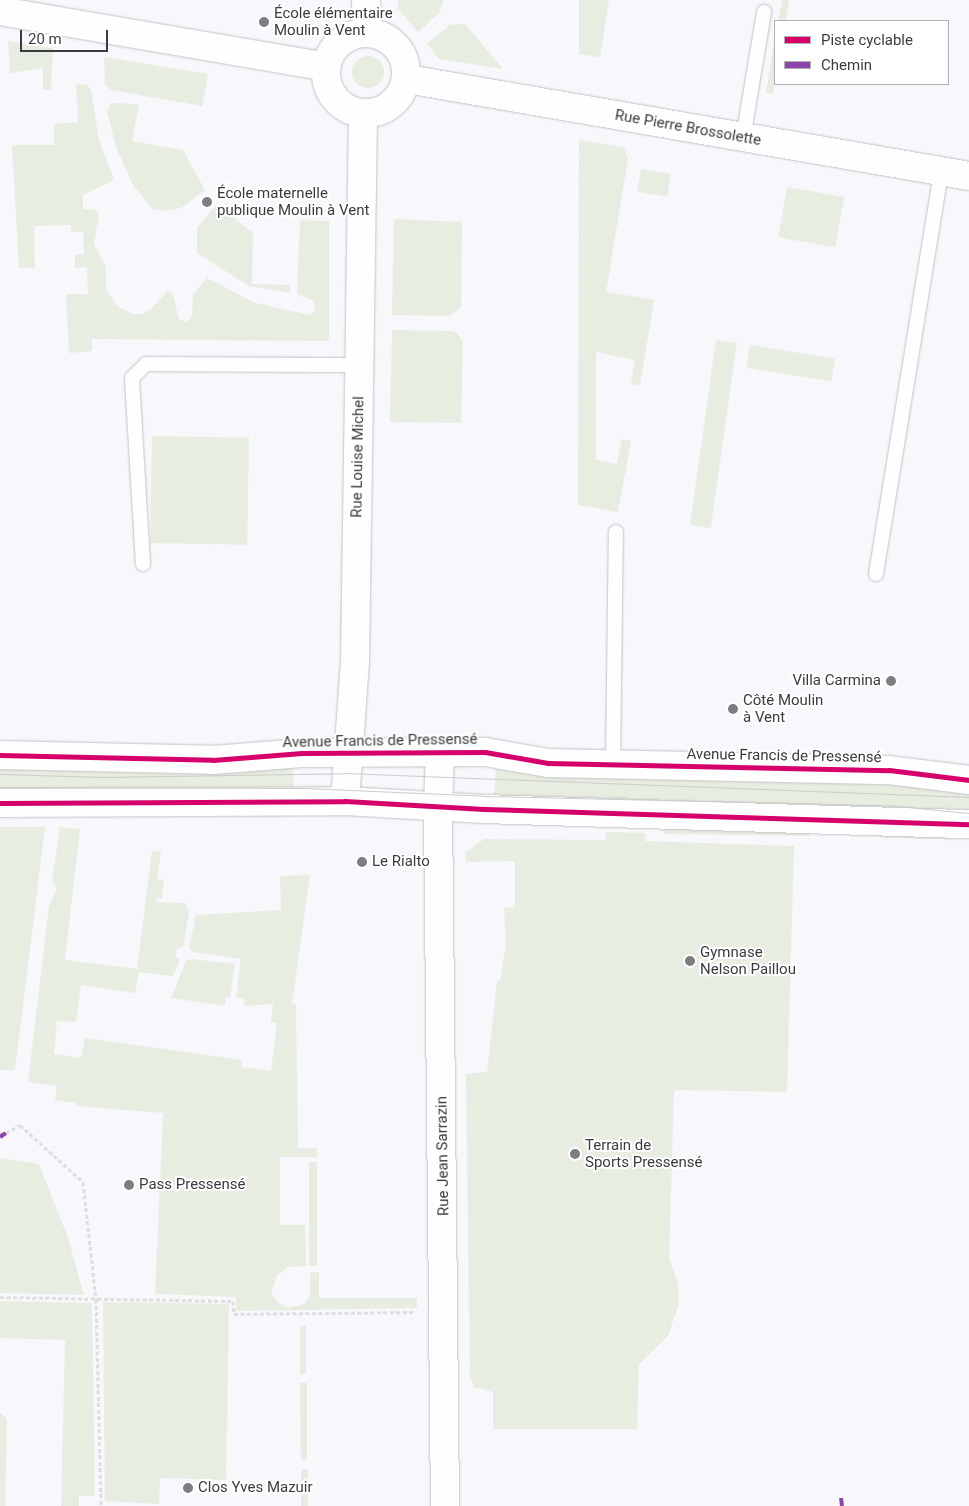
<!DOCTYPE html>
<html>
<head>
<meta charset="utf-8">
<style>
	body { margin:0 }
	#map { position:relative; width:969px; height:1506px; overflow:hidden; background:#f7f7fc; font-family:Roboto,sans-serif }
	div>[style] { position:absolute }
	.green>* { inset:0; background:#e7ede0; transform-origin:0 0 }
	.round { border-radius:50% }
	.path>* { height:3px; margin-top:-1.5px; transform-origin:0; background:repeating-linear-gradient(90deg,#dededf 0 4px,transparent 0 6.5px) }
	.roads { filter:drop-shadow(0 0 1px #c3c3c7) drop-shadow(0 0 1px #c3c3c7) }
	.service>* { height:14px; margin:-7px; padding:0 7px; transform-origin:7px; border-radius:7px; background:#fefeff }
	.minor>* { height:28px; margin:-14px; padding:0 14px; transform-origin:14px; border-radius:14px; background:#fefeff }
	.minor>.ring { margin:-14px; padding:0; box-sizing:content-box; background:none; border:28px solid #fefeff; border-radius:50% }
	.tertiary>* { height:28px; margin:-14px; padding:0 14px; transform-origin:14px; border-radius:14px; background:#fefeff }
	.tram>* { height:1px; margin:-0.5px; padding:0 0.5px; transform-origin:0.5px; border-radius:0.5px; background:#cccccd }
	.quiet>* { height:4px; margin-top:-2px; transform-origin:0; background:repeating-linear-gradient(90deg,#8e44ad 0 8px,transparent 0 12px) }
	.cycleway>* { height:5px; margin:-2.5px; padding:0 2.5px; transform-origin:2.5px; border-radius:2.5px; background:#d6006c }
	.dots>* { width:14px; height:14px; translate:-50% -50%; box-sizing:border-box; border:2px solid #fff; border-radius:50% }
	span { translate:-50% -50%; white-space:nowrap; text-align:center; line-height:1.15; -webkit-text-stroke:4px #fff; paint-order:stroke }
	.poi-label { font-size:15px; color:#3c3c40 }
	.left { translate:0 -50%; text-align:left }
	.right { translate:-100% -50%; text-align:right }
	.street-label { font-size:15px; color:#3c3c40 }
	.legend { position:absolute; left:774px; top:20px; width:175px; height:65px; box-sizing:border-box; background:#fff; border:1px solid #b1b1b3; margin:0; padding:6px 9px; list-style:none; font-size:15px; color:#3c3c40 }
	.legend li { display:flex; align-items:center; gap:10px; height:25px }
	.legend b { width:25px; border:1px solid #b1b1b3 }
	.scale { position:absolute; left:20px; top:30px; width:88px; height:22px; box-sizing:border-box; border:2px solid #3c3c40; border-top:0; padding-left:6px; font-size:15px; line-height:18px; white-space:nowrap; color:#3c3c40; -webkit-text-stroke:4px #fff; paint-order:stroke }
</style>
</head>
<body>
<div id="map">
	<div class="green">
		<i style="clip-path:polygon(398px 0,443px 0,440px 12px,418px 32px,398px 9px)"></i>
		<i style="clip-path:polygon(579px 0,609px 0,600px 57px,579px 54px)"></i>
		<i style="clip-path:polygon(782px 0,789px 0,786px 21px,778px 21px)"></i>
		<i style="clip-path:polygon(465px 24px,503px 69px,439px 59px,427px 44px,450px 25px)"></i>
		<i style="clip-path:polygon(775px 38px,775px 83px,773px 94px,766px 93px)"></i>
		<i style="clip-path:polygon(8px 41px,53px 48px,51px 90px,43px 90px,43px 68px,10px 73px)"></i>
		<i class="round" style="left:352px;top:56px;width:32px;height:32px"></i>
		<i style="clip-path:polygon(104px 57px,208px 74px,202px 106px,111px 90px,105px 85px)"></i>
		<i style="clip-path:polygon(76px 84px,87px 85px,91px 90px,99px 140px,114px 180px,83px 195px,83px 209px,94px 209px,99px 214px,94px 244px,106px 267px,106px 289px,118px 307px,133px 314px,143px 314px,151px 309px,168px 291px,173px 294px,179px 320px,188px 322px,192px 315px,193px 294px,207px 278px,255px 303px,310px 315px,315px 310px,314px 301px,297px 294px,300px 220px,329px 221px,329px 341px,92px 339px,92px 351px,69px 353px,66px 294px,88px 294px,87px 267px,75px 268px,75px 255px,84px 254px,83px 232px,71px 232px,71px 225px,34px 226px,35px 268px,19px 268px,12px 145px,54px 145px,54px 124px,78px 122px)"></i>
		<i style="clip-path:polygon(111px 103px,139px 104px,132px 141px,183px 150px,205px 190px,181px 208px,164px 211px,152px 209px,133px 185px,116px 147px,107px 111px)"></i>
		<i style="clip-path:polygon(579px 140px,624px 147px,628px 159px,606px 292px,654px 300px,640px 385px,631px 384px,635px 360px,596px 352px,596px 460px,617px 464px,622px 439px,631px 441px,618px 512px,578px 505px)"></i>
		<i style="left:641px;top:169px;width:30px;height:23px;rotate:9deg"></i>
		<i style="left:787px;top:187px;width:58px;height:51px;rotate:10deg"></i>
		<i style="clip-path:polygon(217px 204px,253px 233px,252px 284px,290px 285px,290px 293px,249px 286px,197px 253px,197px 228px)"></i>
		<i style="clip-path:polygon(394px 219px,462px 222px,461px 307px,450px 316px,392px 315px)"></i>
		<i style="clip-path:polygon(392px 330px,454px 331px,463px 341px,461px 423px,390px 422px)"></i>
		<i style="left:716px;top:340px;width:21px;height:187px;rotate:8deg"></i>
		<i style="left:750px;top:345px;width:86px;height:23px;rotate:9deg"></i>
		<i style="left:152px;top:436px;width:97px;height:107px;rotate:1deg"></i>
		<i style="clip-path:polygon(292px 758px,294px 794px,0 793px,0 765px)"></i>
		<i style="clip-path:polygon(496px 765px,969px 788px,969px 816px,494px 800px)"></i>
		<i style="clip-path:polygon(0 827px,45px 827px,15px 1070px,0 1070px)"></i>
		<i style="clip-path:polygon(60px 827px,80px 829px,65px 960px,137px 969px,152px 851px,161px 852px,157px 879px,164px 880px,162px 899px,156px 898px,156px 902px,185px 903px,189px 912px,183px 947px,176px 950px,176px 957px,180px 960px,173px 976px,139px 972px,135px 993px,81px 985px,76px 1022px,57px 1021px,54px 1054px,81px 1058px,85px 1038px,242px 1060px,242px 1067px,271px 1071px,277px 1023px,271px 1022px,273px 1004px,244px 1006px,245px 999px,236px 997px,241px 959px,193px 952px,189px 948px,197px 910px,197px 915px,281px 910px,280px 876px,310px 875px,292px 1004px,296px 1005px,298px 1148px,317px 1148px,317px 1157px,280px 1157px,280px 1225px,305px 1225px,306px 1266px,287px 1267px,277px 1276px,271px 1292px,278px 1303px,288px 1308px,304px 1304px,310px 1295px,310px 1273px,319px 1272px,319px 1298px,417px 1298px,417px 1308px,236px 1311px,236px 1297px,155px 1294px,163px 1113px,76px 1106px,76px 1103px,55px 1100px,57px 1086px,28px 1082px,49px 906px,57px 889px,52px 881px)"></i>
		<i style="clip-path:polygon(663px 827px,810px 831px,810px 836px,664px 834px)"></i>
		<i style="clip-path:polygon(606px 832px,645px 833px,645px 841px,794px 846px,787px 1092px,674px 1090px,669px 1258px,678px 1284px,679px 1303px,668px 1336px,639px 1364px,637px 1429px,493px 1429px,493px 1392px,474px 1387px,470px 1377px,466px 1074px,487px 1072px,497px 981px,500px 980px,506px 944px,504px 908px,515px 907px,515px 861px,466px 862px,465px 853px,484px 839px,605px 840px)"></i>
		<i style="left:879px;top:832px;width:71px;height:5px;rotate:2deg"></i>
		<i style="clip-path:polygon(192px 959px,235px 964px,230px 997px,226px 997px,225px 1006px,171px 998px,186px 961px)"></i>
		<i style="clip-path:polygon(0 1158px,39px 1164px,68px 1238px,84px 1295px,0 1293px)"></i>
		<i style="left:309px;top:1162px;width:8px;height:104px"></i>
		<i style="clip-path:polygon(0 1301px,92px 1303px,95px 1496px,79px 1496px,79px 1506px,61px 1506px,65px 1340px,0 1338px)"></i>
		<i style="clip-path:polygon(103px 1302px,229px 1304px,226px 1480px,160px 1478px,159px 1504px,105px 1501px)"></i>
		<i style="left:300px;top:1326px;width:6px;height:48px"></i>
		<i style="clip-path:polygon(300px 1383px,307px 1383px,307px 1460px,301px 1460px)"></i>
		<i style="clip-path:polygon(0 1412px,7px 1419px,5px 1506px,0 1506px)"></i>
		<i style="left:301px;top:1469px;width:7px;height:37px"></i>
	</div>
	<div class="path">
		<i style="left:0;top:1133px;width:6px"></i>
		<i style="left:6px;top:1133px;width:16px;rotate:-30deg"></i>
		<i style="left:20px;top:1125px;width:85px;rotate:42.1deg"></i>
		<i style="left:83px;top:1182px;width:118px;rotate:83.7deg"></i>
		<i style="left:96px;top:1299px;width:207px;rotate:88.6deg"></i>
		<i style="left:0;top:1297px;width:233px;rotate:1deg"></i>
		<i style="left:233px;top:1301px;width:13px;rotate:86deg"></i>
		<i style="left:234px;top:1314px;width:182px;rotate:-0.6deg"></i>
	</div>
	<div class="roads">
		<div class="service">
			<i style="left:743px;top:138px;width:128px;rotate:-80.5deg"></i>
			<i style="left:143px;top:564px;width:186px;rotate:-93.4deg"></i>
			<i style="left:132px;top:378px;width:20px;rotate:-45deg"></i>
			<i style="left:146px;top:364px;width:214px;rotate:0.3deg"></i>
			<i style="left:876px;top:574px;width:408px;rotate:-80.8deg"></i>
			<i style="left:613px;top:765px;width:233px;rotate:-89.3deg"></i>
		</div>
		<div class="minor">
			<i style="left:366px;top:0;width:32px;rotate:88deg"></i>
			<i style="left:0;top:11px;width:331px;rotate:9.7deg"></i>
			<i class="ring" style="left:326px;top:33px;width:52px;height:52px"></i>
			<i style="left:407px;top:79px;width:570px;rotate:9.79deg"></i>
			<i style="left:345px;top:801px;width:140px;rotate:-85.9deg"></i>
			<i style="left:355px;top:661px;width:548px;rotate:-89.16deg"></i>
			<i style="left:438px;top:806px;width:700px;rotate:89.43deg"></i>
		</div>
		<div class="tertiary">
			<i style="left:0;top:755px;width:213px;rotate:1.3deg"></i>
			<i style="left:213px;top:760px;width:89px;rotate:-4.5deg"></i>
			<i style="left:302px;top:753px;width:183px;rotate:-0.3deg"></i>
			<i style="left:485px;top:752px;width:64px;rotate:9.9deg"></i>
			<i style="left:548px;top:763px;width:341px;rotate:1.2deg"></i>
			<i style="left:889px;top:770px;width:81px;rotate:7.1deg"></i>
			<i style="left:0;top:803px;width:345px;rotate:-0.3deg"></i>
			<i style="left:345px;top:801px;width:139px;rotate:3.3deg"></i>
			<i style="left:484px;top:809px;width:485px;rotate:1.8deg"></i>
			<i style="left:438px;top:806px;width:52px;rotate:-87.8deg"></i>
		</div>
	</div>
	<div class="tram">
		<i style="left:0;top:774px;width:103px;rotate:1.7deg"></i>
		<i style="left:103px;top:777px;width:243px;rotate:-0.9deg"></i>
		<i style="left:346px;top:773px;width:623px;rotate:2.21deg"></i>
		<i style="left:0;top:787px;width:304px;rotate:0.2deg"></i>
		<i style="left:304px;top:788px;width:180px;rotate:2.5deg"></i>
		<i style="left:484px;top:796px;width:403px;rotate:1.3deg"></i>
		<i style="left:887px;top:805px;width:82px;rotate:5.6deg"></i>
	</div>
	<div class="quiet">
		<i style="left:0;top:1137px;width:7px;rotate:-34deg"></i>
		<i style="left:841px;top:1498px;width:8px;rotate:83deg"></i>
	</div>
	<div class="cycleway">
		<i style="left:0;top:755px;width:213px;rotate:1.3deg"></i>
		<i style="left:213px;top:760px;width:89px;rotate:-4.5deg"></i>
		<i style="left:302px;top:753px;width:183px;rotate:-0.3deg"></i>
		<i style="left:485px;top:752px;width:64px;rotate:9.9deg"></i>
		<i style="left:548px;top:763px;width:341px;rotate:1.2deg"></i>
		<i style="left:889px;top:770px;width:81px;rotate:7.1deg"></i>
		<i style="left:0;top:803px;width:345px;rotate:-0.3deg"></i>
		<i style="left:345px;top:801px;width:139px;rotate:3.3deg"></i>
		<i style="left:484px;top:809px;width:485px;rotate:1.8deg"></i>
	</div>
	<div class="dots">
		<i style="left:264px;top:22px;background:#7d7d82"></i>
		<i style="left:207px;top:202px;background:#7d7d82"></i>
		<i style="left:891px;top:681px;background:#7d7d82"></i>
		<i style="left:733px;top:709px;background:#7d7d82"></i>
		<i style="left:362px;top:862px;background:#7d7d82"></i>
		<i style="left:690px;top:961px;background:#7d7d82"></i>
		<i style="left:575px;top:1154px;background:#7d7d82"></i>
		<i style="left:129px;top:1185px;background:#7d7d82"></i>
		<i style="left:188px;top:1488px;background:#7d7d82"></i>
	</div>
	<div class="poi-label">
		<span class="left" style="left:274px;top:22px">École élémentaire<br>Moulin à Vent</span>
		<span class="left" style="left:217px;top:202px">École maternelle<br>publique Moulin à Vent</span>
		<span class="right" style="left:881px;top:681px">Villa Carmina</span>
		<span class="left" style="left:743px;top:709px">Côté Moulin<br>à Vent</span>
		<span class="left" style="left:372px;top:862px">Le Rialto</span>
		<span class="left" style="left:700px;top:961px">Gymnase<br>Nelson Paillou</span>
		<span class="left" style="left:585px;top:1154px">Terrain de<br>Sports Pressensé</span>
		<span class="left" style="left:139px;top:1185px">Pass Pressensé</span>
		<span class="left" style="left:198px;top:1488px">Clos Yves Mazuir</span>
	</div>
	<div class="street-label">
		<span style="left:688px;top:128px;rotate:10deg">Rue Pierre Brossolette</span>
		<span style="left:358px;top:457px;rotate:-89deg">Rue Louise Michel</span>
		<span style="left:380px;top:741px;rotate:-1deg">Avenue Francis de Pressensé</span>
		<span style="left:784px;top:756px;rotate:1deg">Avenue Francis de Pressensé</span>
		<span style="left:443px;top:1156px;rotate:-91deg">Rue Jean Sarrazin</span>
	</div>
	<ul class="legend">
	<li><b style="height:6px;background:#d6006c"></b>Piste cyclable</li>
	<li><b style="height:6px;background:#8e44ad"></b>Chemin</li>
	</ul>
	<div class="scale">20 m</div>
</div>
</body>
</html>
